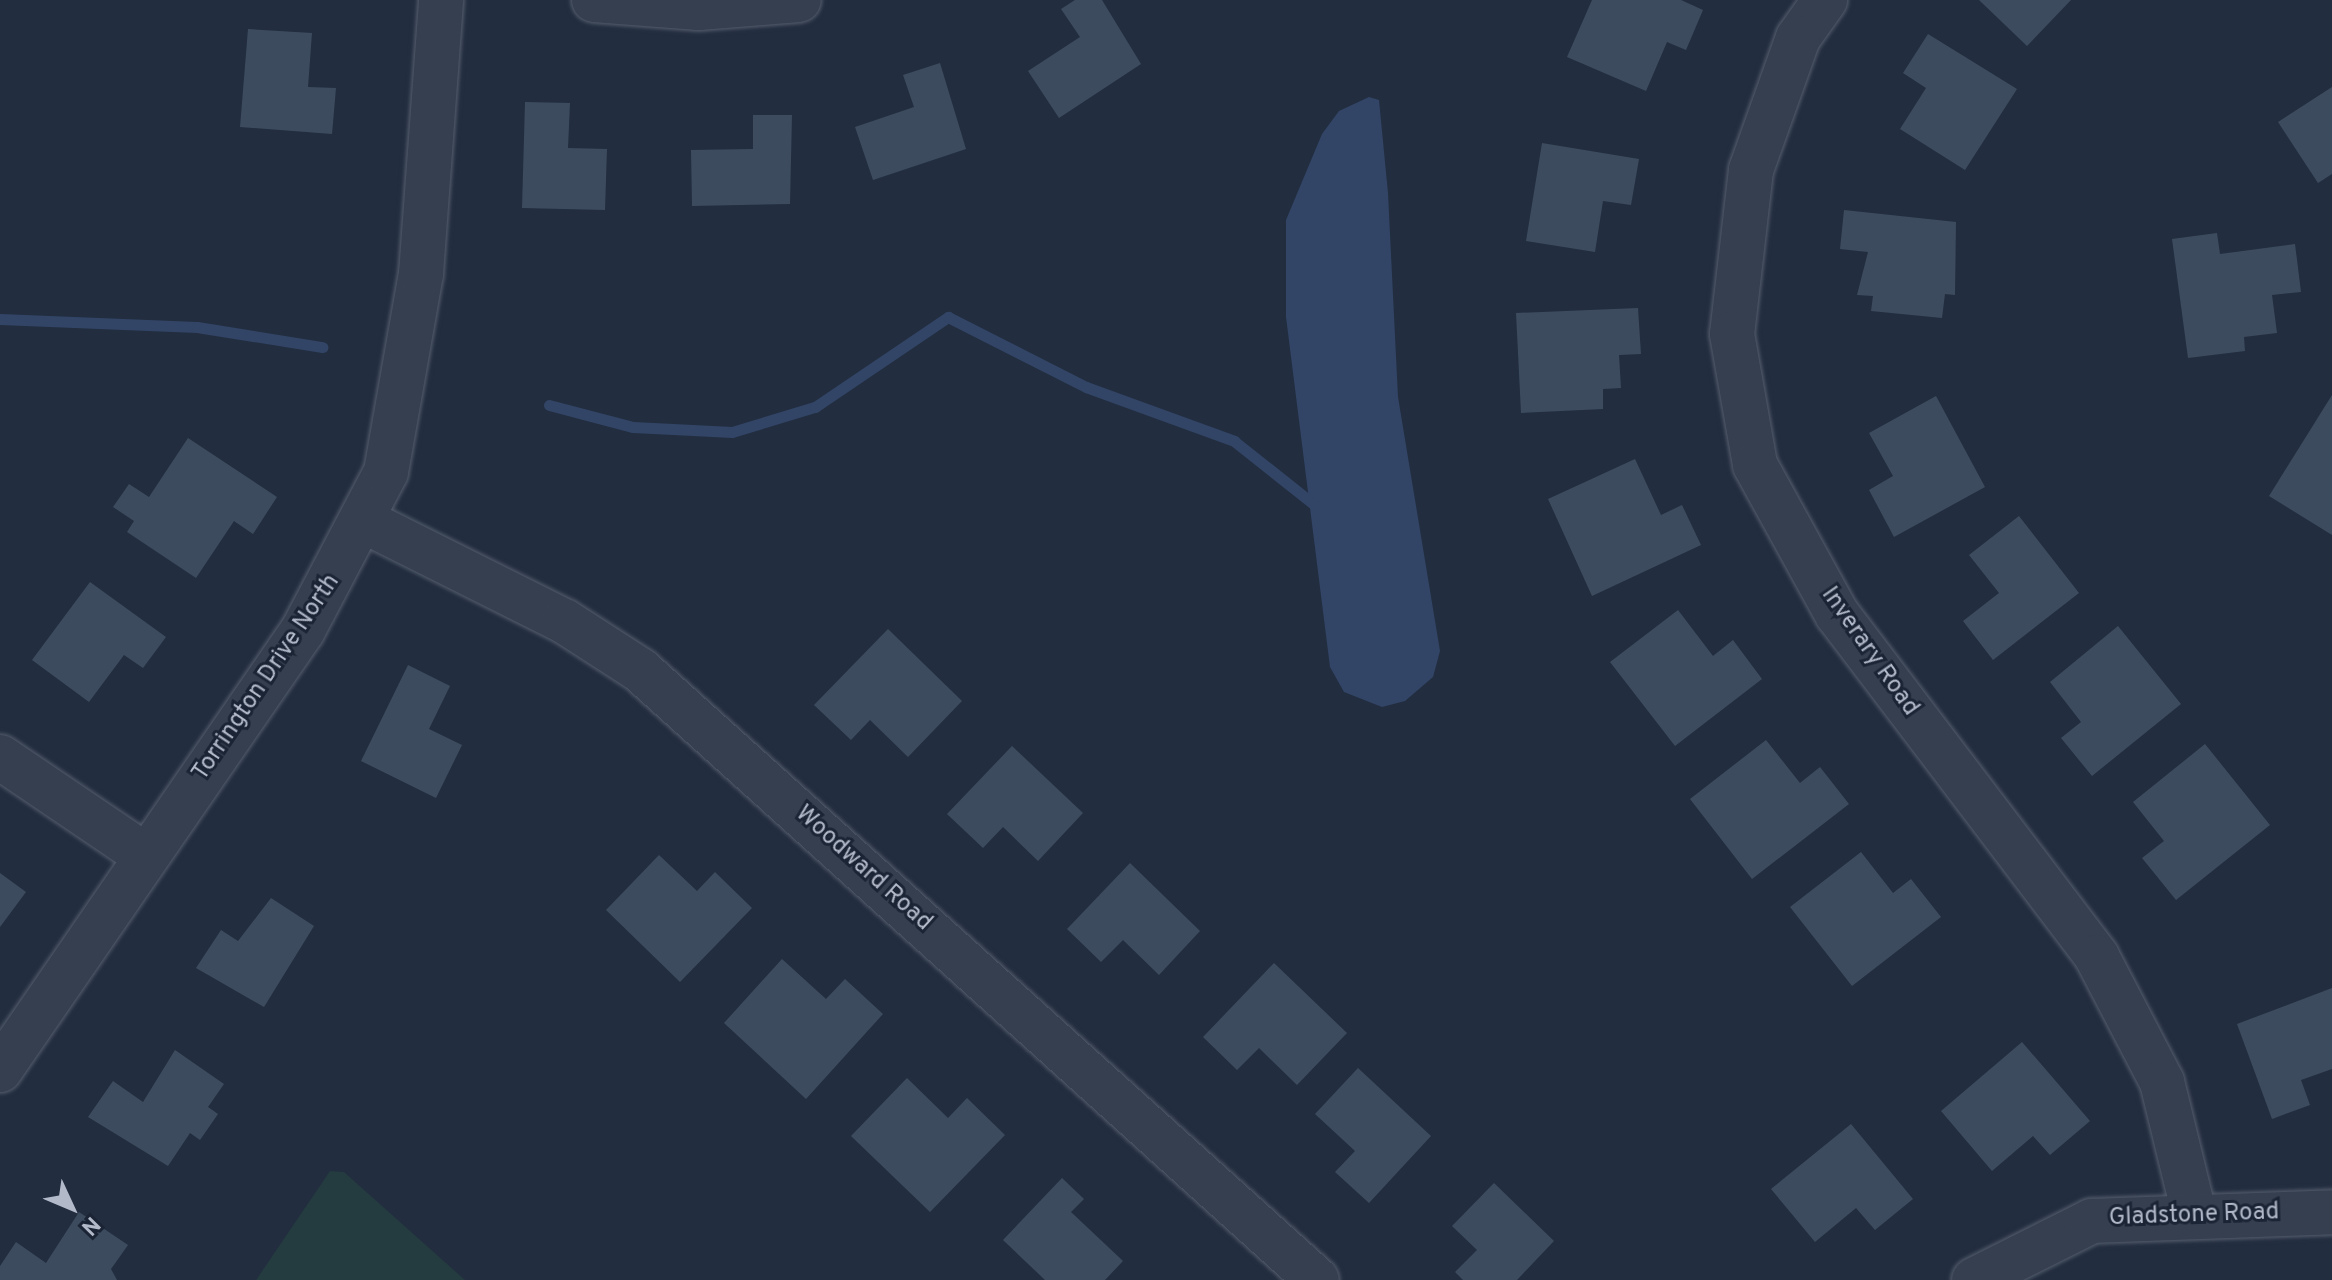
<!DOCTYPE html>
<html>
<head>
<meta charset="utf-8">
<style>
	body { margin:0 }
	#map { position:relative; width:2332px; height:1280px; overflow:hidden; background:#222d3f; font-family:Overpass,sans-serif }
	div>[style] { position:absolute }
	.green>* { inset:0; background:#243c40 }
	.water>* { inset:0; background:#324566 }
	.stream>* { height:11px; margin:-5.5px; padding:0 5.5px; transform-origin:5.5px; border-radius:5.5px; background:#324566 }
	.building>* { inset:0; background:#3d4b5f }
	.roads { filter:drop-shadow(0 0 2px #545d6d) drop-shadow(0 0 2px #545d6d) }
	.minor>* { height:44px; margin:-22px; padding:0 22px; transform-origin:22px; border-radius:22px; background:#363f4f }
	span { translate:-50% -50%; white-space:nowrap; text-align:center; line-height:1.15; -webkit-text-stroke:6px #1b2434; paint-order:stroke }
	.street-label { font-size:24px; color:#b2baca }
	.north { position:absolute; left:32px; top:1168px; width:80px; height:80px; -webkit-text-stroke:6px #1b2434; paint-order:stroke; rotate:134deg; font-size:22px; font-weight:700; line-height:32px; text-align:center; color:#b2baca }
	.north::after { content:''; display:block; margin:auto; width:28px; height:36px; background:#b2baca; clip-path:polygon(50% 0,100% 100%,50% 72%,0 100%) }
</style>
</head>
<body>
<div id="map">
	<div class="green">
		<i style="clip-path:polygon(330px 1171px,344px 1172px,465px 1280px,256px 1280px)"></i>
	</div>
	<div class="water">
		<i style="clip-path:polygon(1369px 97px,1379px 100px,1388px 193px,1398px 397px,1440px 651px,1433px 677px,1405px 701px,1382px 707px,1344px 692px,1330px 667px,1286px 317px,1286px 220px,1322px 134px,1339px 111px)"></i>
	</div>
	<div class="stream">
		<i style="left:0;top:319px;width:197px;rotate:2.3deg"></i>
		<i style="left:197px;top:327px;width:127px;rotate:9.1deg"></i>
		<i style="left:549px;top:405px;width:87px;rotate:14.7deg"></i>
		<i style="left:633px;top:427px;width:99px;rotate:2.9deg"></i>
		<i style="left:732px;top:432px;width:87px;rotate:-16.8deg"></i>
		<i style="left:815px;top:407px;width:161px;rotate:-34.1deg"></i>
		<i style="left:948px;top:317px;width:155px;rotate:26.9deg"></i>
		<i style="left:1086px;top:387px;width:158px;rotate:20deg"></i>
		<i style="left:1234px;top:441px;width:105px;rotate:38.4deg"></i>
	</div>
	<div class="building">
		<i style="clip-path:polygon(1075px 0,1102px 0,1141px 64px,1059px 118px,1028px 71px,1080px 37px,1061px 9px)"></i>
		<i style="clip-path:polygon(1592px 0,1681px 0,1703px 10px,1686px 50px,1667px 42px,1646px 91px,1567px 57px)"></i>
		<i style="clip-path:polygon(1979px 0,2071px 0,2027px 46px)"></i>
		<i style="clip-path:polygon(248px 29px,312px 33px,308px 87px,336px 88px,332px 134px,240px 127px)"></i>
		<i style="clip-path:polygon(1928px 34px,2017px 89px,1965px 170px,1900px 129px,1926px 88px,1903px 73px)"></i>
		<i style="clip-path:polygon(940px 63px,966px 149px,873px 180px,855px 127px,914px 107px,903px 75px)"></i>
		<i style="clip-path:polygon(2332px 87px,2332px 174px,2318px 183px,2278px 122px)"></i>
		<i style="clip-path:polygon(525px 102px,570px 103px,568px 148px,607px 149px,605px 210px,522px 208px)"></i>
		<i style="clip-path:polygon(753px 115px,792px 115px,790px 204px,692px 206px,691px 150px,753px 149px)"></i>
		<i style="clip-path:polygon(1542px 143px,1639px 159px,1631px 205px,1603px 201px,1595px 252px,1526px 241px)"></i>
		<i style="clip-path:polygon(1844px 210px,1956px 222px,1955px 295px,1945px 294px,1942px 318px,1871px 311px,1873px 296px,1857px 295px,1868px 252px,1840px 249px)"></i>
		<i style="clip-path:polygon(2217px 233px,2220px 254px,2295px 244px,2301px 292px,2272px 295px,2277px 333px,2244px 337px,2245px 351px,2188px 358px,2172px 239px)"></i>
		<i style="clip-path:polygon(1638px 308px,1641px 354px,1619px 355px,1621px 388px,1603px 389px,1603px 409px,1521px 413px,1516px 313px)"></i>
		<i style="clip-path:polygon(2332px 395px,2332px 535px,2269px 496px)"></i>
		<i style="clip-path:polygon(1936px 396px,1985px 487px,1894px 537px,1869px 490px,1893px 476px,1869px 433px)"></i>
		<i style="clip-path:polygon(188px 438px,277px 497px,253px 534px,234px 521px,196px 578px,127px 532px,134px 521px,113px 507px,129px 484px,149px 497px)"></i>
		<i style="clip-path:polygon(1635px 459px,1661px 515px,1682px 505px,1701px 545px,1592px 596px,1548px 499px)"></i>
		<i style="clip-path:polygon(2019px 516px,2079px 593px,1993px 660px,1963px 621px,1999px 593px,1969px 555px)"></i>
		<i style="clip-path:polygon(90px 582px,166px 637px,143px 668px,124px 655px,89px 702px,32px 660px)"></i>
		<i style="clip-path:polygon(1678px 610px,1713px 656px,1733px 640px,1762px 679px,1675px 746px,1610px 662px)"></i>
		<i style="clip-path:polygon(2118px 626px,2181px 704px,2092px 776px,2061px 738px,2081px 722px,2050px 682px)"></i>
		<i style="clip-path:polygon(888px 629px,962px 701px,908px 757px,870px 720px,851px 740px,814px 705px)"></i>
		<i style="clip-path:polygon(408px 665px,450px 686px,429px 729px,462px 745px,436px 798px,361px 761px)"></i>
		<i style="clip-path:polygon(1766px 740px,1800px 783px,1820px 767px,1849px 804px,1752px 879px,1690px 799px)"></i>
		<i style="clip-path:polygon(2205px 744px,2270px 825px,2176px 900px,2142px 858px,2164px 841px,2133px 802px)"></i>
		<i style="clip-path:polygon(1012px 746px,1083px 813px,1038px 861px,1003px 827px,983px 848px,947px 814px)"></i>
		<i style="clip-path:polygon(1861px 852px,1893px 893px,1911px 879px,1941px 917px,1852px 986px,1790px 907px)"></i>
		<i style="clip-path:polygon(659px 855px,697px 891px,715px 872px,752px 908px,680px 982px,606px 910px)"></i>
		<i style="clip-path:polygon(1130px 863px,1200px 931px,1159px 975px,1123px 940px,1101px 962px,1067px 929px)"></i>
		<i style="clip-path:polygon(0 873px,26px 892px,0 927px)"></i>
		<i style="clip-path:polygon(271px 898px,314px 926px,264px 1007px,196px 968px,221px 930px,238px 941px)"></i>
		<i style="clip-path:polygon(782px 959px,826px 999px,845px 979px,883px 1014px,806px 1099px,724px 1023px)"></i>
		<i style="clip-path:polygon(1274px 963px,1347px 1033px,1297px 1085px,1259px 1048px,1237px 1070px,1203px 1037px)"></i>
		<i style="clip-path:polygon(2332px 988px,2332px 1069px,2301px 1080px,2310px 1105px,2272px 1119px,2237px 1024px)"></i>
		<i style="clip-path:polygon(2022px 1042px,2090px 1121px,2050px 1155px,2033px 1136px,1992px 1171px,1941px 1111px)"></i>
		<i style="clip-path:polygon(175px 1050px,224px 1084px,208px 1107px,218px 1114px,200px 1140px,190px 1133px,168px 1166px,88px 1117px,113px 1081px,143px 1102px)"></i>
		<i style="clip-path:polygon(1358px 1068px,1431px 1136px,1369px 1203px,1335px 1172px,1355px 1151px,1315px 1114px)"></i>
		<i style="clip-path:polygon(907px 1078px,948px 1118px,967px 1098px,1005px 1135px,930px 1212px,851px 1136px)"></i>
		<i style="clip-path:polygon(1851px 1124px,1913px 1199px,1875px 1230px,1856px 1208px,1815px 1242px,1771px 1189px)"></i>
		<i style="clip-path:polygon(1062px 1178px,1084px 1199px,1071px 1212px,1123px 1261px,1105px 1280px,1045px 1280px,1003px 1240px)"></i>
		<i style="clip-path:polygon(1494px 1183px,1554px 1241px,1517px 1280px,1463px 1280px,1455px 1272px,1477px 1250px,1452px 1226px)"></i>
		<i style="clip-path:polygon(79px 1212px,128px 1245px,111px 1269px,117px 1280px,0 1280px,0 1266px,16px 1242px,46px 1263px)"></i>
	</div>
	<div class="roads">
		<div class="minor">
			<i style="left:594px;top:0;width:105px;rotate:4.4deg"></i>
			<i style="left:699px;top:8px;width:100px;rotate:-4.6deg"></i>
			<i style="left:1825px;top:0;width:47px;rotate:125.4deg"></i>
			<i style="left:1798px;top:38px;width:140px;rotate:109.6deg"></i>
			<i style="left:1751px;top:170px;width:165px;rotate:96.6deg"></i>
			<i style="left:1732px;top:334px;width:133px;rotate:80deg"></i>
			<i style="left:1755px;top:465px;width:170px;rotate:61.2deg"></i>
			<i style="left:1837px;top:614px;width:430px;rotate:52.8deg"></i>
			<i style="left:2097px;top:957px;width:141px;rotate:62.5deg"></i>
			<i style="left:2162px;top:1082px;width:135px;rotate:76.3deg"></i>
			<i style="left:364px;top:521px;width:224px;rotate:26.6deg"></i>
			<i style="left:564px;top:621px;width:90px;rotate:32.8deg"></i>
			<i style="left:640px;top:670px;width:911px;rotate:42.02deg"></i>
			<i style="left:0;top:757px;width:176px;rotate:34.1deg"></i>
			<i style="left:0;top:1070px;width:534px;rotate:-55.45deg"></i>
			<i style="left:303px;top:630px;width:178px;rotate:-62.3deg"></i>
			<i style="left:386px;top:472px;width:201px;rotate:-80deg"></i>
			<i style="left:421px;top:274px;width:275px;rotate:-85.8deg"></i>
			<i style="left:1974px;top:1280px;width:132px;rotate:-26.6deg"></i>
			<i style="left:2092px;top:1221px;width:240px;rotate:-2.1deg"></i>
		</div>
	</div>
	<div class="street-label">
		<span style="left:1869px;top:652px;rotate:55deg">Inverary Road</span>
		<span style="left:267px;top:678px;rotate:-56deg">Torrington Drive North</span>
		<span style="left:863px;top:869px;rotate:42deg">Woodward Road</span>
		<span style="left:2194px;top:1216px;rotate:-2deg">Gladstone Road</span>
	</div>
	<div class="north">N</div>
</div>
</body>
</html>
